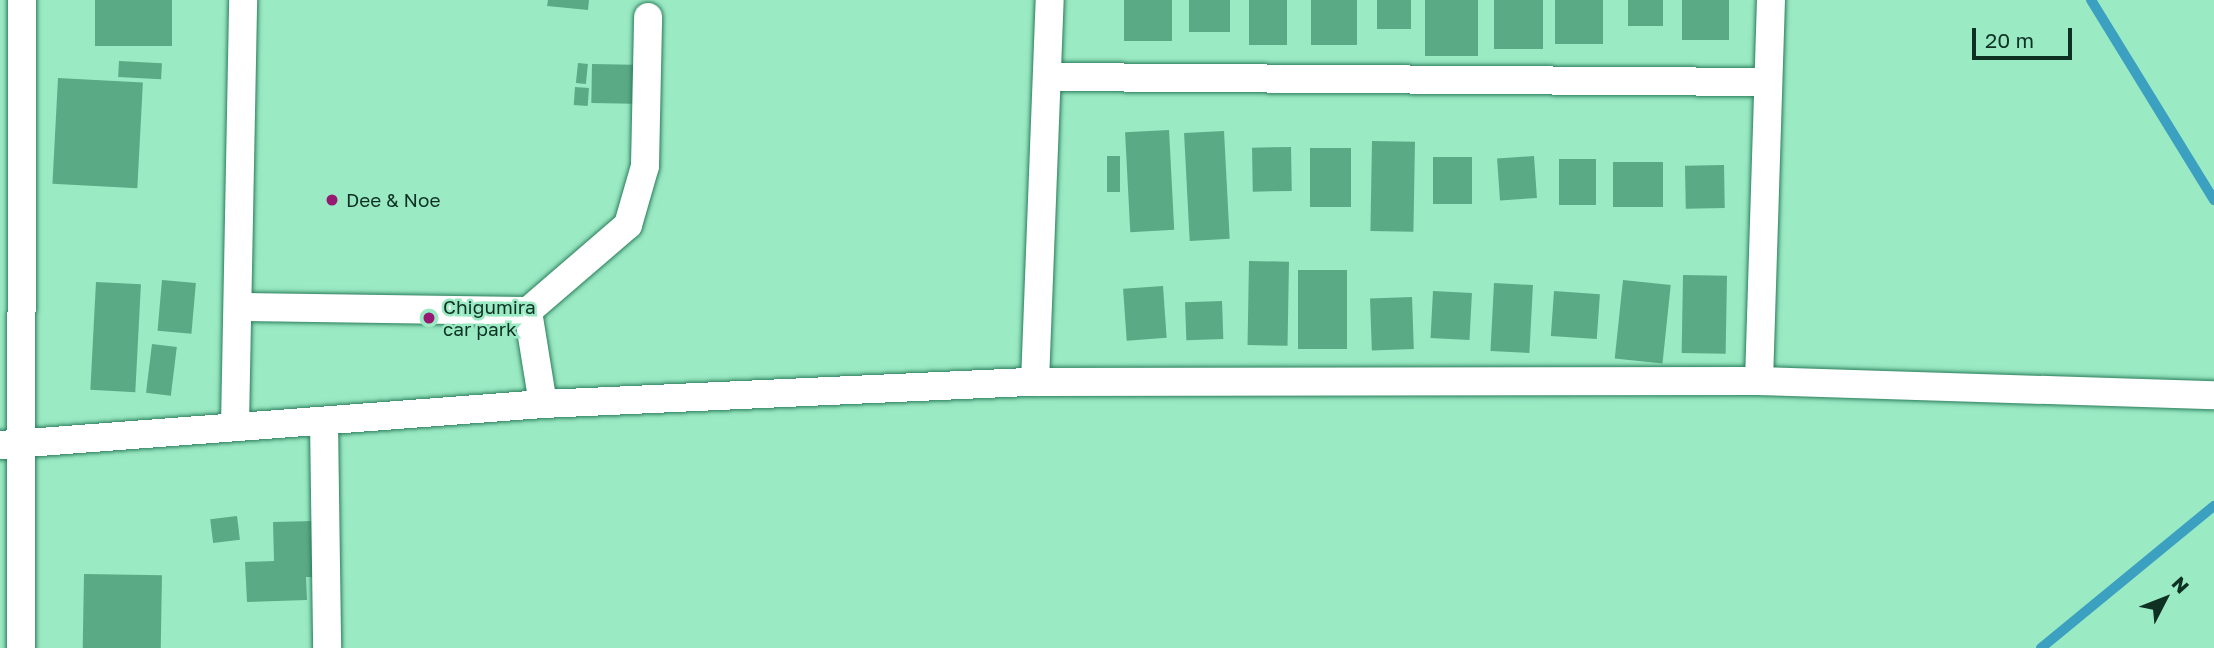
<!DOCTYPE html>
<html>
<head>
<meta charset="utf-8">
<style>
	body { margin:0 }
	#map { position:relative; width:2214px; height:648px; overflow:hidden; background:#9aeac4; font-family:"Golos Text",sans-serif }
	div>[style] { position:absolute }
	.stream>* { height:10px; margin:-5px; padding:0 5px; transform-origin:5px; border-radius:5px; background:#3ca1c1 }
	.building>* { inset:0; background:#5baa86; transform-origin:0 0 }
	.roads { filter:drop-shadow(0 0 2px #2b7d5b) drop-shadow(0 0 2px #2b7d5b) }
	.minor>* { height:28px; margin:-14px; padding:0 14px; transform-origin:14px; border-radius:14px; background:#fff }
	.dots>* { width:19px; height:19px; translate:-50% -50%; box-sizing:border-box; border:4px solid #9aeac4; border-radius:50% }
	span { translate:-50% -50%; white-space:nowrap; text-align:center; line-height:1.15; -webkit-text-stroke:5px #9aeac4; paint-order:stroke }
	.poi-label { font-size:19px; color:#0f3123 }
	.left { translate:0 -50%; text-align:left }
	.north { position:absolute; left:2130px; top:564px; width:70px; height:70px; -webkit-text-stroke:5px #9aeac4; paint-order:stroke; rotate:48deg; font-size:19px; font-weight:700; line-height:28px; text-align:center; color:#0f3123 }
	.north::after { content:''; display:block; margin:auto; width:24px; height:32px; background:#0f3123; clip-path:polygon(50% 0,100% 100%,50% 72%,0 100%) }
	.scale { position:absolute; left:1972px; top:28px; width:100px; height:32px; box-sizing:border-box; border:4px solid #0f3123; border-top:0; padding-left:9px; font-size:21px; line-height:24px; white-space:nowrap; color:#0f3123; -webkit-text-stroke:5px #9aeac4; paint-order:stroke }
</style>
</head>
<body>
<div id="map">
	<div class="stream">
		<i style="left:2091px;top:0;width:235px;rotate:58.4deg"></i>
		<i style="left:2041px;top:648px;width:224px;rotate:-39.4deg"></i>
	</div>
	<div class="building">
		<i style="left:95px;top:0;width:77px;height:46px"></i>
		<i style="clip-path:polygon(548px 0,589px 0,588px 10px,547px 6px)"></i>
		<i style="left:1124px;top:0;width:48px;height:41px"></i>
		<i style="left:1189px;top:0;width:41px;height:32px"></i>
		<i style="left:1249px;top:0;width:38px;height:45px"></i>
		<i style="left:1311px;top:0;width:46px;height:45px"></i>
		<i style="left:1377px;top:0;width:34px;height:29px"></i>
		<i style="left:1425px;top:0;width:53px;height:56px"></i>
		<i style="left:1494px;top:0;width:49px;height:49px"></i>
		<i style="left:1555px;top:0;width:48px;height:44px"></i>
		<i style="left:1628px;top:0;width:35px;height:26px"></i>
		<i style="left:1682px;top:0;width:47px;height:40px"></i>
		<i style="left:119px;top:61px;width:43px;height:16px;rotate:3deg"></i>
		<i style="left:578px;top:63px;width:10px;height:20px;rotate:6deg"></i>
		<i style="left:592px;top:64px;width:41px;height:39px;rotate:1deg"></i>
		<i style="left:58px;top:78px;width:85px;height:106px;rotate:3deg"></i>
		<i style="left:575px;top:87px;width:14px;height:18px;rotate:4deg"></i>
		<i style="left:1169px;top:130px;width:100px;height:44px;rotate:87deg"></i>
		<i style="left:1224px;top:131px;width:108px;height:40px;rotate:87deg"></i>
		<i style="left:1372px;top:141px;width:43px;height:90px;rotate:1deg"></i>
		<i style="left:1291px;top:147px;width:44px;height:39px;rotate:89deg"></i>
		<i style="left:1310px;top:148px;width:41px;height:59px"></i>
		<i style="left:1107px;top:156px;width:13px;height:36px"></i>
		<i style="left:1534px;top:156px;width:42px;height:37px;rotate:86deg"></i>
		<i style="left:1433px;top:157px;width:39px;height:47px"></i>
		<i style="left:1559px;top:159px;width:37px;height:46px"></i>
		<i style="left:1613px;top:162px;width:50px;height:45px"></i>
		<i style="left:1724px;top:165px;width:43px;height:39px;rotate:89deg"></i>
		<i style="left:1249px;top:261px;width:40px;height:84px;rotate:1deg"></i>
		<i style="left:1298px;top:270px;width:49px;height:79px"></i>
		<i style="left:1683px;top:275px;width:44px;height:78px;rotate:1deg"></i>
		<i style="left:162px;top:280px;width:34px;height:51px;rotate:5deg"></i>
		<i style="left:1623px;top:280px;width:48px;height:79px;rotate:6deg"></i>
		<i style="left:96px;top:282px;width:45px;height:108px;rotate:3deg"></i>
		<i style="left:1494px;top:283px;width:39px;height:68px;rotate:3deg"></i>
		<i style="left:1163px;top:286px;width:52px;height:40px;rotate:86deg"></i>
		<i style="left:1433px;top:291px;width:39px;height:47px;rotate:3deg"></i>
		<i style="left:1554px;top:291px;width:46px;height:45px;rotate:4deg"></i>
		<i style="left:1412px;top:297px;width:52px;height:42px;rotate:88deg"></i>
		<i style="left:1222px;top:301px;width:38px;height:37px;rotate:88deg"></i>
		<i style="left:152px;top:344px;width:25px;height:49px;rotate:7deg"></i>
		<i style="left:237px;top:516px;width:24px;height:27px;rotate:83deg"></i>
		<i style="clip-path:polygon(314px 521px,315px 577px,306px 577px,307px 600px,247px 602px,245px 562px,274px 561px,273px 522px)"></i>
		<i style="left:84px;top:574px;width:78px;height:74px;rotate:1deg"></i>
	</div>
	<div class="roads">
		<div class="minor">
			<i style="left:1051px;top:77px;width:716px;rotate:0.4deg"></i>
			<i style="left:240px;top:307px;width:288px;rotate:0.8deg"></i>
			<i style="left:1759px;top:381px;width:381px;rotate:-88.2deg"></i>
			<i style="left:1035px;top:382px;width:382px;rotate:-87.8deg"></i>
			<i style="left:543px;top:404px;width:94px;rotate:-99.2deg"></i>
			<i style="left:528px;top:311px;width:132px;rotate:-40.7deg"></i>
			<i style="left:628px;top:225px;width:61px;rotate:-73.9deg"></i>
			<i style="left:645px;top:166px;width:149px;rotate:-88.8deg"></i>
			<i style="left:324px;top:422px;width:226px;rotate:89.2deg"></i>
			<i style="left:235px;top:425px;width:425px;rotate:-88.9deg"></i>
			<i style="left:0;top:445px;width:545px;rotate:-4.32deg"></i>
			<i style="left:543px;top:404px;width:492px;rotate:-2.6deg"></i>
			<i style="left:1035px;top:382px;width:724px;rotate:-0.08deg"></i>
			<i style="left:1759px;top:381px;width:455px;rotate:1.8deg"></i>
			<i style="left:21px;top:648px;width:648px;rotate:-89.91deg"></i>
		</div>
	</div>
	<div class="dots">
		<i style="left:332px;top:200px;background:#961972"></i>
		<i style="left:429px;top:318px;background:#961972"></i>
	</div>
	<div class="poi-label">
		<span class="left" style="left:346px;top:200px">Dee &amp; Noe</span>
		<span class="left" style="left:443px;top:318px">Chigumira<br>car park</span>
	</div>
	<div class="north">N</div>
	<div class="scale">20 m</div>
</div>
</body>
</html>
